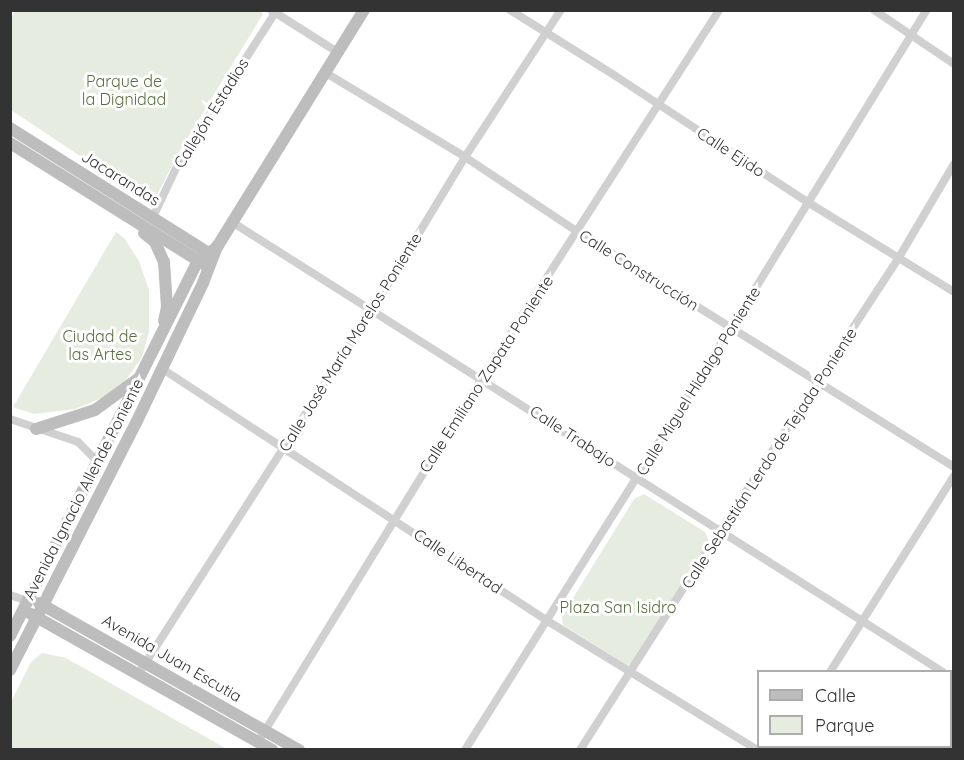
<!DOCTYPE html>
<html>
<head>
<meta charset="utf-8">
<style>
	body { margin:0 }
	#map { position:relative; width:964px; height:760px; overflow:hidden; background:#fff; font-family:Quicksand,sans-serif }
	div>[style] { position:absolute }
	.green>* { inset:0; background:#e6ecdf }
	.street>* { height:8px; margin:-4px; padding:0 4px; transform-origin:4px; border-radius:4px; background:#d0d0d0 }
	.secondary>* { height:12px; margin:-6px; padding:0 6px; transform-origin:6px; border-radius:6px; background:#bdbdbd }
	span { translate:-50% -50%; white-space:nowrap; text-align:center; line-height:1.15; -webkit-text-stroke:6px #fff; paint-order:stroke }
	.park-label { font-size:16px; color:#56703f }
	.street-label { font-size:16px; color:#333 }
	.frame { position:absolute; inset:0; border:12px solid #333; pointer-events:none }
	.legend { position:absolute; left:757px; top:670px; width:195px; height:78px; box-sizing:border-box; background:#fff; border:2px solid #adadad; margin:0; padding:8px 10px; list-style:none; font-size:18px; color:#333 }
	.legend li { display:flex; align-items:center; gap:12px; height:30px }
	.legend b { width:30px; border:2px solid #adadad }
</style>
</head>
<body>
<div id="map">
	<div class="green">
		<i style="clip-path:polygon(258px 10px,263px 14px,179px 152px,155px 199px,148px 201px,11px 110px,11px 18px,15px 11px)"></i>
		<i style="clip-path:polygon(116px 232px,124px 238px,139px 261px,149px 290px,149px 332px,142px 357px,121px 387px,104px 397px,75px 409px,34px 414px,13px 407px)"></i>
		<i style="clip-path:polygon(644px 494px,705px 532px,709px 542px,630px 665px,627px 665px,563px 625px,562px 616px,634px 499px)"></i>
		<i style="clip-path:polygon(42px 653px,66px 658px,227px 749px,11px 749px,11px 702px,31px 662px)"></i>
	</div>
	<div class="street">
		<i style="left:271px;top:10px;width:80px;rotate:32.3deg"></i>
		<i style="left:510px;top:10px;width:123px;rotate:32deg"></i>
		<i style="left:614px;top:75px;width:233px;rotate:33.3deg"></i>
		<i style="left:809px;top:203px;width:170px;rotate:31.5deg"></i>
		<i style="left:874px;top:10px;width:97px;rotate:34deg"></i>
		<i style="left:326px;top:73px;width:162px;rotate:31.1deg"></i>
		<i style="left:465px;top:157px;width:136px;rotate:33.6deg"></i>
		<i style="left:578px;top:232px;width:443px;rotate:32deg"></i>
		<i style="left:153px;top:217px;width:59px;rotate:-64.7deg"></i>
		<i style="left:178px;top:164px;width:179px;rotate:-57.3deg"></i>
		<i style="left:232px;top:222px;width:841px;rotate:32.33deg"></i>
		<i style="left:161px;top:368px;width:460px;rotate:33.2deg"></i>
		<i style="left:546px;top:620px;width:248px;rotate:31.6deg"></i>
		<i style="left:10px;top:419px;width:72px;rotate:18.7deg"></i>
		<i style="left:78px;top:442px;width:30px;rotate:45deg"></i>
		<i style="left:10px;top:595px;width:18px;rotate:19deg"></i>
		<i style="left:830px;top:672px;width:232px;rotate:-57.7deg"></i>
		<i style="left:139px;top:673px;width:433px;rotate:-57.3deg"></i>
		<i style="left:373px;top:309px;width:178px;rotate:-58.8deg"></i>
		<i style="left:465px;top:157px;width:176px;rotate:-56.9deg"></i>
		<i style="left:950px;top:677px;width:4px;rotate:27deg"></i>
		<i style="left:258px;top:742px;width:427px;rotate:-58.4deg"></i>
		<i style="left:482px;top:378px;width:438px;rotate:-57.2deg"></i>
		<i style="left:465px;top:750px;width:499px;rotate:-57.8deg"></i>
		<i style="left:731px;top:328px;width:374px;rotate:-58.4deg"></i>
		<i style="left:580px;top:750px;width:260px;rotate:-57.4deg"></i>
		<i style="left:720px;top:531px;width:325px;rotate:-56.8deg"></i>
		<i style="left:898px;top:259px;width:110px;rotate:-59.5deg"></i>
		<i style="left:782px;top:750px;width:4px;rotate:-63deg"></i>
	</div>
	<div class="secondary">
		<i style="left:10px;top:128px;width:240px;rotate:32.2deg"></i>
		<i style="left:10px;top:143px;width:230px;rotate:32deg"></i>
		<i style="left:144px;top:233px;width:14px;rotate:39deg"></i>
		<i style="left:155px;top:242px;width:22px;rotate:66deg"></i>
		<i style="left:164px;top:262px;width:45px;rotate:86.2deg"></i>
		<i style="left:167px;top:307px;width:14px;rotate:102deg"></i>
		<i style="left:36px;top:429px;width:62px;rotate:-17.9deg"></i>
		<i style="left:95px;top:410px;width:54px;rotate:-36deg"></i>
		<i style="left:39px;top:603px;width:299px;rotate:29.5deg"></i>
		<i style="left:31px;top:614px;width:277px;rotate:29.4deg"></i>
		<i style="left:10px;top:636px;width:419px;rotate:-63.4deg"></i>
		<i style="left:198px;top:261px;width:24px;rotate:-36deg"></i>
		<i style="left:10px;top:670px;width:277px;rotate:-63deg"></i>
		<i style="left:136px;top:423px;width:155px;rotate:-64.4deg"></i>
		<i style="left:203px;top:283px;width:39px;rotate:-69deg"></i>
		<i style="left:217px;top:247px;width:279px;rotate:-58.2deg"></i>
	</div>
	<div class="park-label">
		<span style="left:124px;top:90px">Parque de<br>la Dignidad</span>
		<span style="left:100px;top:345px">Ciudad de<br>las Artes</span>
		<span style="left:618px;top:607px">Plaza San Isidro</span>
	</div>
	<div class="street-label">
		<span style="left:211px;top:113px;rotate:-58deg">Callejón Estadios</span>
		<span style="left:731px;top:152px;rotate:33deg">Calle Ejido</span>
		<span style="left:121px;top:178px;rotate:32deg">Jacarandas</span>
		<span style="left:639px;top:270px;rotate:32deg">Calle Construcción</span>
		<span style="left:350px;top:342px;rotate:-58deg">Calle José María Morelos Poniente</span>
		<span style="left:486px;top:374px;rotate:-57deg">Calle Emiliano Zapata Poniente</span>
		<span style="left:698px;top:381px;rotate:-58deg">Calle Miguel Hidalgo Poniente</span>
		<span style="left:573px;top:436px;rotate:33deg">Calle Trabajo</span>
		<span style="left:769px;top:458px;rotate:-57deg">Calle Sebastián Lerdo de Tejada Poniente</span>
		<span style="left:83px;top:489px;rotate:-63deg">Avenida Ignacio Allende Poniente</span>
		<span style="left:458px;top:561px;rotate:34deg">Calle Libertad</span>
		<span style="left:172px;top:658px;rotate:30deg">Avenida Juan Escutia</span>
	</div>
	<div class="frame"></div>
	<ul class="legend">
	<li><b style="height:8px;background:#bdbdbd"></b>Calle</li>
	<li><b style="height:16px;background:#e6ecdf"></b>Parque</li>
	</ul>
</div>
</body>
</html>
